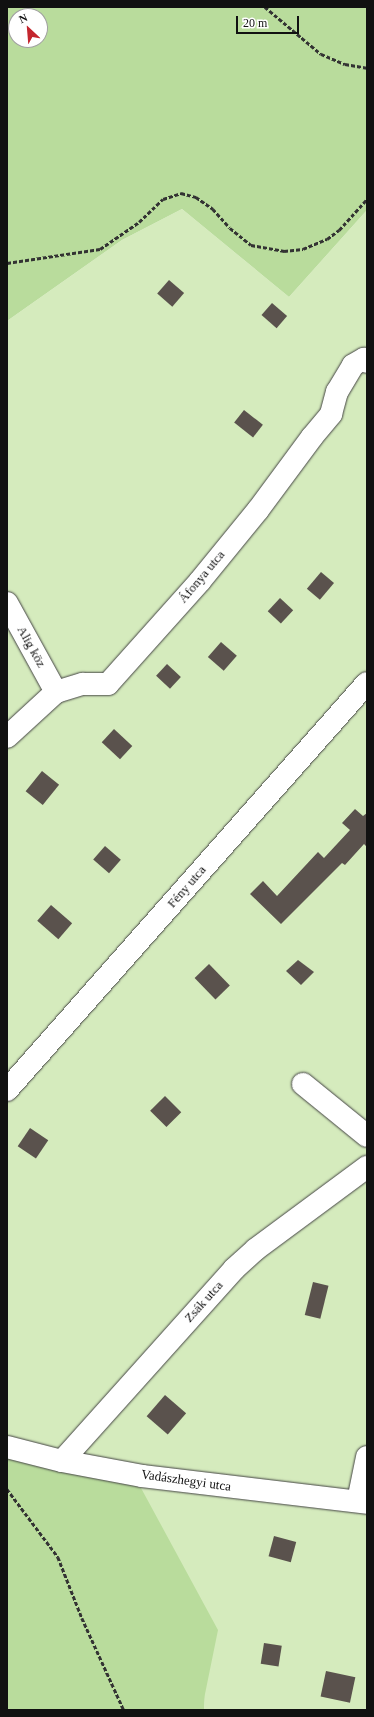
<!DOCTYPE html>
<html>
<head>
<meta charset="utf-8">
<style>
	body { margin:0 }
	#map { position:relative; width:374px; height:1717px; overflow:hidden; background:#fffdf5; font-family:"Times New Roman",serif }
	div>[style] { position:absolute }
	.green>* { inset:0; background:#d5ebbd }
	.forest>* { inset:0; background:#b9dc9c }
	.building>* { inset:0; background:#5a524d; transform-origin:0 0 }
	.path>* { height:2.5px; margin-top:-1.25px; transform-origin:0; background:repeating-linear-gradient(90deg,#333 0 4px,transparent 0 6px) }
	.roads { filter:drop-shadow(0 0 1px #444) drop-shadow(0 0 1px #444) }
	.minor>* { height:22px; margin:-11px; padding:0 11px; transform-origin:11px; border-radius:11px; background:#fff }
	span { translate:-50% -50%; white-space:nowrap; text-align:center; line-height:1.15; -webkit-text-stroke:4px #fff; paint-order:stroke }
	.street-label { font-size:13px; color:#111 }
	.frame { position:absolute; inset:0; border:8px solid #111; pointer-events:none }
	.north { position:absolute; left:8px; top:8px; width:40px; height:40px; box-sizing:border-box; background:#fff; border:1px solid #a0a0a0; border-radius:50%; rotate:334deg; font-size:11px; font-weight:700; line-height:16px; text-align:center; color:#111 }
	.north::after { content:''; display:block; margin:auto; width:14px; height:18px; background:#c4262e; clip-path:polygon(50% 0,100% 100%,50% 72%,0 100%) }
	.scale { position:absolute; left:236px; top:16px; width:63px; height:18px; box-sizing:border-box; border:2px solid #111; border-top:0; padding-left:5px; font-size:12px; line-height:14px; white-space:nowrap; color:#111; -webkit-text-stroke:3px #fff; paint-order:stroke }
</style>
</head>
<body>
<div id="map">
	<div class="green">
		<i style="clip-path:polygon(182px 209px,289px 297px,367px 210px,367px 1710px,204px 1710px,205px 1694px,7px 1440px,7px 321px,122px 240px)"></i>
	</div>
	<div class="forest">
		<i style="clip-path:polygon(evenodd,7px 7px,367px 7px,367px 210px,289px 297px,182px 209px,122px 240px,7px 321px,7px 7px,16px 16px,40px 16px,40px 40px,16px 40px,16px 16px)"></i>
		<i style="clip-path:polygon(7px 1440px,73px 1458px,141px 1488px,218px 1630px,205px 1694px,204px 1710px,7px 1710px)"></i>
	</div>
	<div class="building">
		<i style="left:169px;top:280px;width:20px;height:18px;rotate:41deg"></i>
		<i style="left:272px;top:303px;width:20px;height:16px;rotate:41deg"></i>
		<i style="left:244px;top:410px;width:24px;height:16px;rotate:38deg"></i>
		<i style="left:321px;top:572px;width:17px;height:22px;rotate:40deg"></i>
		<i style="left:280px;top:598px;width:18px;height:18px;rotate:43deg"></i>
		<i style="left:221px;top:642px;width:21px;height:20px;rotate:41deg"></i>
		<i style="left:167px;top:664px;width:19px;height:16px;rotate:43deg"></i>
		<i style="left:114px;top:729px;width:25px;height:18px;rotate:43deg"></i>
		<i style="left:42px;top:771px;width:22px;height:26px;rotate:39deg"></i>
		<i style="clip-path:polygon(355px 809px,363px 816px,367px 813px,367px 847px,364px 844px,345px 865px,342px 863px,281px 924px,250px 894px,263px 881px,277px 896px,318px 852px,324px 858px,350px 830px,342px 823px)"></i>
		<i style="left:105px;top:846px;width:21px;height:18px;rotate:41deg"></i>
		<i style="left:51px;top:905px;width:28px;height:21px;rotate:41deg"></i>
		<i style="clip-path:polygon(298px 960px,314px 972px,301px 985px,286px 971px)"></i>
		<i style="left:209px;top:964px;width:30px;height:20px;rotate:46deg"></i>
		<i style="left:165px;top:1096px;width:23px;height:21px;rotate:45deg"></i>
		<i style="left:30px;top:1128px;width:22px;height:22px;rotate:34deg"></i>
		<i style="left:313px;top:1282px;width:16px;height:34px;rotate:14deg"></i>
		<i style="left:165px;top:1395px;width:28px;height:28px;rotate:41deg"></i>
		<i style="left:274px;top:1536px;width:23px;height:21px;rotate:15deg"></i>
		<i style="left:264px;top:1643px;width:18px;height:21px;rotate:9deg"></i>
		<i style="left:326px;top:1671px;width:30px;height:26px;rotate:12deg"></i>
	</div>
	<div class="path">
		<i style="left:265px;top:7px;width:73px;rotate:40deg"></i>
		<i style="left:321px;top:54px;width:26px;rotate:23deg"></i>
		<i style="left:345px;top:64px;width:22px;rotate:10deg"></i>
		<i style="left:7px;top:263px;width:94px;rotate:-8.6deg"></i>
		<i style="left:100px;top:249px;width:47px;rotate:-34.7deg"></i>
		<i style="left:139px;top:222px;width:33px;rotate:-44deg"></i>
		<i style="left:163px;top:199px;width:19px;rotate:-18deg"></i>
		<i style="left:181px;top:193px;width:16px;rotate:15deg"></i>
		<i style="left:196px;top:197px;width:21px;rotate:35deg"></i>
		<i style="left:213px;top:209px;width:25px;rotate:48deg"></i>
		<i style="left:230px;top:228px;width:27px;rotate:39deg"></i>
		<i style="left:251px;top:245px;width:34px;rotate:10deg"></i>
		<i style="left:284px;top:251px;width:19px;rotate:-6deg"></i>
		<i style="left:303px;top:249px;width:26px;rotate:-23deg"></i>
		<i style="left:327px;top:239px;width:15px;rotate:-37deg"></i>
		<i style="left:339px;top:230px;width:42px;rotate:-47.9deg"></i>
		<i style="left:7px;top:1489px;width:85px;rotate:53.1deg"></i>
		<i style="left:58px;top:1557px;width:66px;rotate:68.5deg"></i>
		<i style="left:82px;top:1618px;width:101px;rotate:65.5deg"></i>
	</div>
	<div class="roads">
		<div class="minor">
			<i style="left:7px;top:603px;width:102px;rotate:61.2deg"></i>
			<i style="left:7px;top:737px;width:67px;rotate:-42.6deg"></i>
			<i style="left:56px;top:692px;width:28px;rotate:-17deg"></i>
			<i style="left:83px;top:684px;width:25px"></i>
			<i style="left:108px;top:684px;width:138px;rotate:-48.2deg"></i>
			<i style="left:200px;top:581px;width:92px;rotate:-50.8deg"></i>
			<i style="left:258px;top:510px;width:91px;rotate:-53.5deg"></i>
			<i style="left:312px;top:437px;width:30px;rotate:-50deg"></i>
			<i style="left:331px;top:414px;width:23px;rotate:-75deg"></i>
			<i style="left:337px;top:392px;width:31px;rotate:-59deg"></i>
			<i style="left:353px;top:365px;width:13px;rotate:-29deg"></i>
			<i style="left:364px;top:359px;width:4px;rotate:45deg"></i>
			<i style="left:303px;top:1084px;width:82px;rotate:39.1deg"></i>
			<i style="left:7px;top:1090px;width:543px;rotate:-48.51deg"></i>
			<i style="left:7px;top:1447px;width:57px;rotate:14.3deg"></i>
			<i style="left:62px;top:1461px;width:81px;rotate:10.6deg"></i>
			<i style="left:142px;top:1476px;width:227px;rotate:6.8deg"></i>
			<i style="left:62px;top:1461px;width:258px;rotate:-48.1deg"></i>
			<i style="left:234px;top:1269px;width:30px;rotate:-42deg"></i>
			<i style="left:256px;top:1249px;width:138px;rotate:-36.5deg"></i>
			<i style="left:358px;top:1501px;width:45px;rotate:-78.4deg"></i>
		</div>
	</div>
	<div class="street-label">
		<span style="left:202px;top:577px;rotate:-50deg">Áfonya utca</span>
		<span style="left:31px;top:647px;rotate:61deg">Alig köz</span>
		<span style="left:187px;top:887px;rotate:-49deg">Fény utca</span>
		<span style="left:204px;top:1302px;rotate:-48deg">Zsák utca</span>
		<span style="left:186px;top:1481px;rotate:8deg">Vadászhegyi utca</span>
	</div>
	<div class="frame"></div>
	<div class="north">N</div>
	<div class="scale">20 m</div>
</div>
</body>
</html>
